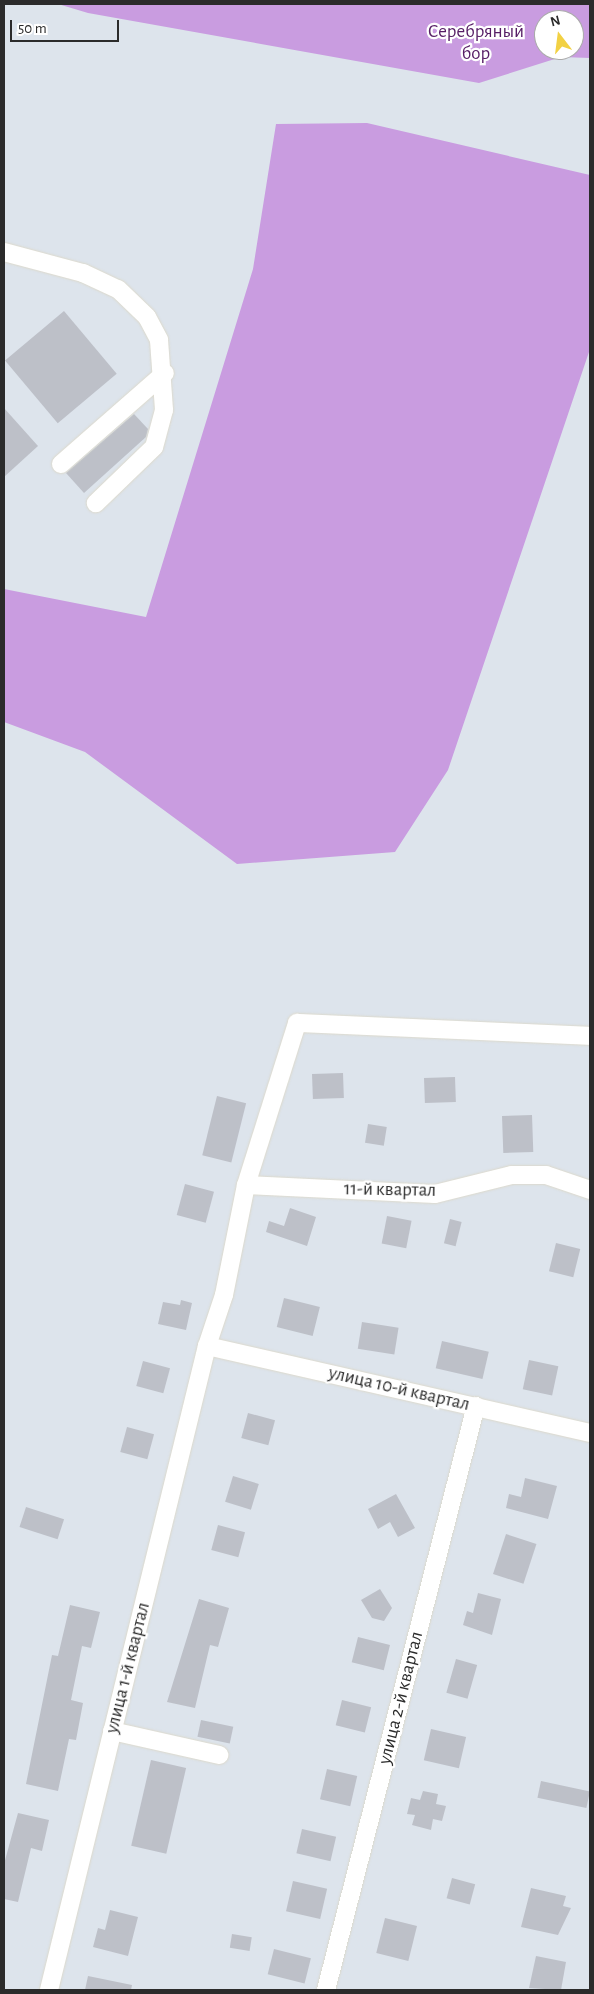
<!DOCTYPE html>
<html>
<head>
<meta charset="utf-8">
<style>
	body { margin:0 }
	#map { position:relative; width:594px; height:1994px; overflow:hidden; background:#dde4ec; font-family:"Alegreya Sans",sans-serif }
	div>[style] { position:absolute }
	.green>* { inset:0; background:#c99ce0 }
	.building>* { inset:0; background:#bdc0c8; transform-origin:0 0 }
	.roads { filter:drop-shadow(0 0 1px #dcd9cc) drop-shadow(0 0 1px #dcd9cc) }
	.minor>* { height:18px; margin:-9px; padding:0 9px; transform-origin:9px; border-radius:9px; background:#fff }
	span { translate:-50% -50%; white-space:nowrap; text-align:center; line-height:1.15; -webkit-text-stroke:4.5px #fff; paint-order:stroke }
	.park-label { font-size:19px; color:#561d65 }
	.street-label { font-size:19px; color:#2b2b2b }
	.frame { position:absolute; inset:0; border:5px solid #2b2b2b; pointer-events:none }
	.north { position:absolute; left:534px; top:10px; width:50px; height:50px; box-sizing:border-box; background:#fff; border:1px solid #aaa; border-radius:50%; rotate:345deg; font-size:14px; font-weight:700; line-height:20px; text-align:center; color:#2b2b2b }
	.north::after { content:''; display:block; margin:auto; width:18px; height:22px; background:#f2d144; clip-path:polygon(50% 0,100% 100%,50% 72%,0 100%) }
	.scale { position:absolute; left:10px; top:20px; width:109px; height:22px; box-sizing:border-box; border:2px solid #2b2b2b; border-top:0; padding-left:6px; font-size:15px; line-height:18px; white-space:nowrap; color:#2b2b2b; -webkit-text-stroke:4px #fff; paint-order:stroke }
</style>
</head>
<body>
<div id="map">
	<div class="green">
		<i style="clip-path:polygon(evenodd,58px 4px,590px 4px,590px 58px,561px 57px,479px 83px,88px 13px,58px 4px,544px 20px,574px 20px,574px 50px,544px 50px,544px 20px)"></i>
		<i style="clip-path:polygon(367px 123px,590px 175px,590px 349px,448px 770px,395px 852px,237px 864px,85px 752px,4px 722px,4px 589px,146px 617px,253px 269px,276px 124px)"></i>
	</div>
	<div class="building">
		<i style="left:64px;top:311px;width:82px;height:77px;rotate:50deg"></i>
		<i style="clip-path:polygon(4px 408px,38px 446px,4px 477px)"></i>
		<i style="clip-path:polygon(134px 414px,148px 429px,146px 437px,84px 493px,66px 473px)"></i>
		<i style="left:343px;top:1073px;width:25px;height:31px;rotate:88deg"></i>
		<i style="left:455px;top:1077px;width:25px;height:31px;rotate:88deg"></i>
		<i style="left:217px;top:1096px;width:30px;height:61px;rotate:14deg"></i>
		<i style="left:532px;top:1115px;width:37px;height:30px;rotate:88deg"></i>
		<i style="left:368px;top:1124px;width:19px;height:19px;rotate:9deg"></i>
		<i style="left:185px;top:1184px;width:30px;height:32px;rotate:15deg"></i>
		<i style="clip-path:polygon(290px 1208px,316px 1217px,307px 1246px,266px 1232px,269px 1221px,284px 1226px)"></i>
		<i style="left:387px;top:1216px;width:25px;height:28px;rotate:11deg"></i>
		<i style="left:450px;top:1219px;width:12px;height:25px;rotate:14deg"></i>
		<i style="left:556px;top:1243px;width:25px;height:29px;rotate:14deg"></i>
		<i style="left:284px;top:1298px;width:37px;height:30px;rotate:14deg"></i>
		<i style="clip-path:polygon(181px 1300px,192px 1303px,186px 1330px,158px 1324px,163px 1302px,180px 1305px)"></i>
		<i style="left:362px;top:1322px;width:37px;height:27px;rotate:9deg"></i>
		<i style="left:442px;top:1341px;width:48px;height:28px;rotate:13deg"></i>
		<i style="left:529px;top:1360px;width:30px;height:30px;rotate:12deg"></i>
		<i style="left:143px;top:1361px;width:28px;height:26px;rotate:15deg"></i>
		<i style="left:248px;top:1413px;width:28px;height:26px;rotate:15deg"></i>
		<i style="left:127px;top:1427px;width:28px;height:26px;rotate:15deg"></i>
		<i style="left:233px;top:1476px;width:27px;height:27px;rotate:17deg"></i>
		<i style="clip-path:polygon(525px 1478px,557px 1486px,548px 1519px,506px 1508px,509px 1494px,521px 1497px)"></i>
		<i style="clip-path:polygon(396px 1494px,415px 1528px,398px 1537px,390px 1522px,378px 1529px,368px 1509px)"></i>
		<i style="left:26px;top:1507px;width:40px;height:21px;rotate:18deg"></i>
		<i style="left:218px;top:1525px;width:28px;height:26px;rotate:15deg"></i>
		<i style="left:506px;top:1534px;width:32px;height:42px;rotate:18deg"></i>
		<i style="clip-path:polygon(380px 1589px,392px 1608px,384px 1621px,372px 1618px,361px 1600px)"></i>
		<i style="clip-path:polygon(478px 1593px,501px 1599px,492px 1635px,463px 1625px,467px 1611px,473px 1613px)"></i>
		<i style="clip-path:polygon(199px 1599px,229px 1608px,218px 1647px,210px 1645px,195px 1708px,167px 1702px)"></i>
		<i style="clip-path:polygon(70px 1605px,100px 1612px,91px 1648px,82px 1646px,71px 1700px,83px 1703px,76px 1740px,69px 1739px,58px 1791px,26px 1784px,52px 1655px,58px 1656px)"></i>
		<i style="left:358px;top:1637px;width:33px;height:26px;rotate:14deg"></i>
		<i style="left:456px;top:1659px;width:22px;height:35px;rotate:16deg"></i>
		<i style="left:342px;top:1700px;width:30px;height:26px;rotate:14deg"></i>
		<i style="left:201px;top:1720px;width:33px;height:17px;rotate:12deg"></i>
		<i style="left:431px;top:1729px;width:36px;height:32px;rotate:13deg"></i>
		<i style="left:151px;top:1760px;width:36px;height:88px;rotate:13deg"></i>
		<i style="left:327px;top:1769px;width:31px;height:31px;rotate:13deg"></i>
		<i style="left:541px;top:1781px;width:50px;height:17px;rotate:12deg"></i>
		<i style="clip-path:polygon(423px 1791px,438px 1794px,436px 1804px,446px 1806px,442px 1821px,433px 1819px,431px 1830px,412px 1825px,415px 1815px,407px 1814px,411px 1798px,420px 1800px)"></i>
		<i style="clip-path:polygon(18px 1813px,49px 1820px,42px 1851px,31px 1848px,18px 1902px,4px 1899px,4px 1864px)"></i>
		<i style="left:302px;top:1829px;width:35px;height:25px;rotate:13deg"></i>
		<i style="left:452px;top:1878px;width:24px;height:21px;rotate:15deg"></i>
		<i style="left:293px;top:1881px;width:35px;height:31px;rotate:13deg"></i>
		<i style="clip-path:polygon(531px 1888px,566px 1896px,563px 1906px,571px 1908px,558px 1935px,521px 1927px)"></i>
		<i style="clip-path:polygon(110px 1910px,138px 1917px,128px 1956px,93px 1947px,98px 1928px,105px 1930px)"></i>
		<i style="left:385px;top:1918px;width:33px;height:36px;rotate:14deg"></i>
		<i style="left:232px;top:1934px;width:20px;height:14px;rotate:9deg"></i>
		<i style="left:274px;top:1949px;width:38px;height:26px;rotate:14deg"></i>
		<i style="clip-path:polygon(536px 1956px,566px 1962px,561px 1990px,529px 1988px)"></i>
		<i style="clip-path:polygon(88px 1976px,132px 1985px,131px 1990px,85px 1990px)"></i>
	</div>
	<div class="roads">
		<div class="minor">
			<i style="left:4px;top:252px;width:82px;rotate:14.9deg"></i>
			<i style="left:83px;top:273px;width:38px;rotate:25deg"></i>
			<i style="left:118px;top:289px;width:40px;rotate:44deg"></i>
			<i style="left:147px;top:317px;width:26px;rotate:62deg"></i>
			<i style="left:159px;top:340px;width:70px;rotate:85.9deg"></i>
			<i style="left:164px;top:410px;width:38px;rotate:105deg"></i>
			<i style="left:154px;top:447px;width:81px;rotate:136deg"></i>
			<i style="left:61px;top:464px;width:138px;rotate:-41.2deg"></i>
			<i style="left:246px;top:1185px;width:189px;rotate:2.7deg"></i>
			<i style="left:435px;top:1194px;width:79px;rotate:-13.9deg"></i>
			<i style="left:512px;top:1175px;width:34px"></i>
			<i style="left:546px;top:1175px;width:46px;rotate:18.8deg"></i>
			<i style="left:207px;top:1346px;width:393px;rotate:12.8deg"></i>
			<i style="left:112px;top:1731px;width:110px;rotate:12.6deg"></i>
			<i style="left:49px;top:1990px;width:663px;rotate:-76.22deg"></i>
			<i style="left:207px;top:1346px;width:54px;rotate:-71.6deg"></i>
			<i style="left:224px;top:1295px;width:112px;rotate:-78.7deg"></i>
			<i style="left:246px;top:1185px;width:170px;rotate:-72.5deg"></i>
			<i style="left:297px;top:1023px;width:293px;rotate:2.5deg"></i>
			<i style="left:326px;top:1990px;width:603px;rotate:-75.6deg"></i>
		</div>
	</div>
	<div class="park-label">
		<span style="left:476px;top:43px">Серебряный<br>бор</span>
	</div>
	<div class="street-label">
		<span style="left:390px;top:1190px;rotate:1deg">11-й квартал</span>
		<span style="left:399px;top:1389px;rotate:13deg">улица 10-й квартал</span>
		<span style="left:128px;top:1668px;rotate:-76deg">улица 1-й квартал</span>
		<span style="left:401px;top:1698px;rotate:-76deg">улица 2-й квартал</span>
	</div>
	<div class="frame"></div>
	<div class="north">N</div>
	<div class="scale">50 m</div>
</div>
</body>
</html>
